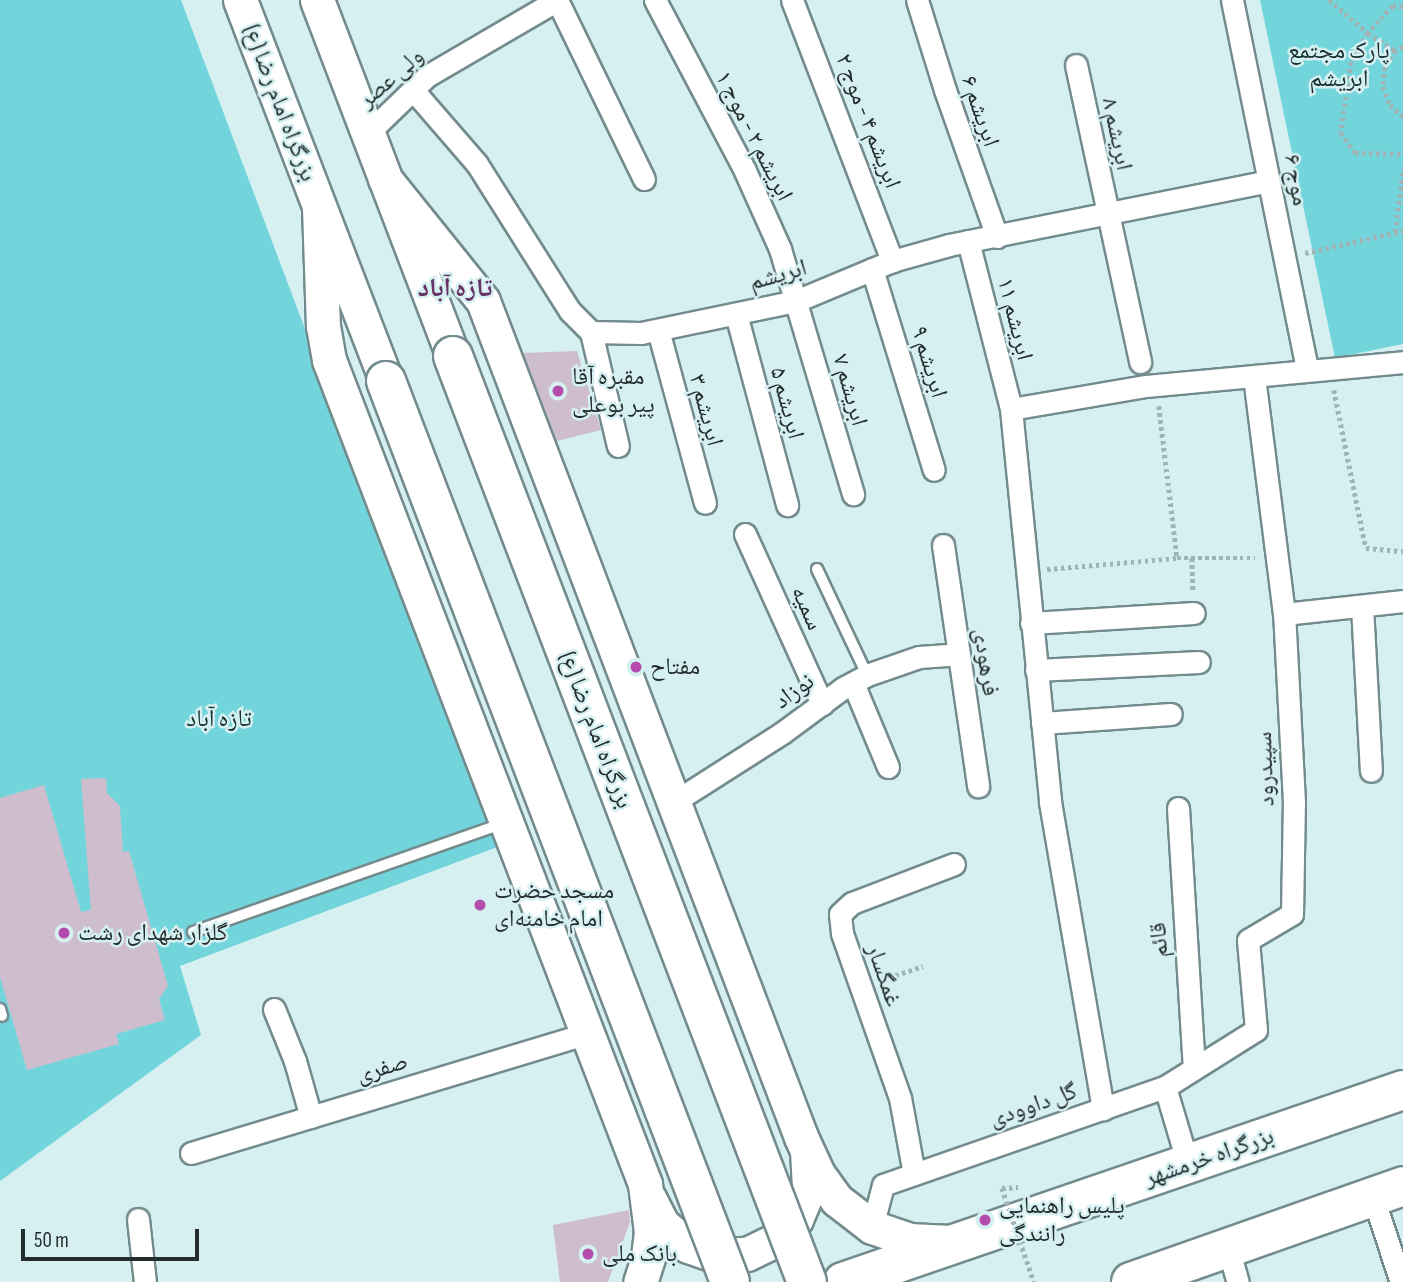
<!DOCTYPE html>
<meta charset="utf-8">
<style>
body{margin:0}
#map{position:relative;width:1403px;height:1282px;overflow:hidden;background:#d6f0f2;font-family:"Sofia Sans Condensed","Noto Naskh Arabic",sans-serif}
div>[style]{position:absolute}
.green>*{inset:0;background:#73d5dc}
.building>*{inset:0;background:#cebdcc}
.path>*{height:4.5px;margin-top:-2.25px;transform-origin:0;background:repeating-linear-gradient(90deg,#9fb4b5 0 3.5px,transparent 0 7px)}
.roads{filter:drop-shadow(2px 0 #738b8d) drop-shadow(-2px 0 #738b8d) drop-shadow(0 2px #738b8d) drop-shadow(0 -2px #738b8d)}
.lane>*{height:10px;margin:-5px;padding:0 5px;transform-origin:5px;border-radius:5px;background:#fff}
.street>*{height:21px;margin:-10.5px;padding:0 10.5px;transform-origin:10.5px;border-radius:10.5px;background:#fff}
.primary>*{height:33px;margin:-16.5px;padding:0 16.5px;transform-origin:16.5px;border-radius:16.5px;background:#fff}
.highway>*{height:38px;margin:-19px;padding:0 19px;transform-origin:19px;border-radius:19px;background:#fff}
.path-bridge>*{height:4.5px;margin-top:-2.25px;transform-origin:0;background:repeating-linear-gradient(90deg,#9fb4b5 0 3.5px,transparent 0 7px)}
.bridges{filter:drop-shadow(2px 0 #738b8d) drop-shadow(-2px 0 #738b8d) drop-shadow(0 2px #738b8d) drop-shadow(0 -2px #738b8d)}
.highway-bridge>*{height:38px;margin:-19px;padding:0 19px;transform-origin:19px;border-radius:19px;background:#fff}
.dots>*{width:19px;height:19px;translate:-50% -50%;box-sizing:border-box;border:4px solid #d6f0f2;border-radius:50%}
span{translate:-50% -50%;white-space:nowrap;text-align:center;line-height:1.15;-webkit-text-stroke:5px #d6f0f2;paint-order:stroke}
.park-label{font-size:24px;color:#162f31}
.street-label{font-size:24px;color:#232d2d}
.poi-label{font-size:24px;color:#232d2d}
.left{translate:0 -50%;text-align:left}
.neighbourhood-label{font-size:26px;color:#673363;font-weight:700}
.scale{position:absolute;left:21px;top:1229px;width:178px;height:32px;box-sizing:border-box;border:4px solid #232d2d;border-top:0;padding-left:9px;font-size:21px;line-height:24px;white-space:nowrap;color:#232d2d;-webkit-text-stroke:5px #d6f0f2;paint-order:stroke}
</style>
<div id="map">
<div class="green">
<div style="clip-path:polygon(0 0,181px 0,500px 846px,180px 966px,201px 1035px,0 1181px)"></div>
<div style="clip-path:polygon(1260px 0,1403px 0,1403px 344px,1335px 358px)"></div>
</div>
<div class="building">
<div style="clip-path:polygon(577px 351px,601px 430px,557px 441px,523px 353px)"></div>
<div style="clip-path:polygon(106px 778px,107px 793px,120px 806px,123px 852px,129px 851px,168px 986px,159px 999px,165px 1020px,116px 1034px,119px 1044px,27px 1070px,0 977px,0 798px,44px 785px,81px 912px,91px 910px,81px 779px)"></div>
<div style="clip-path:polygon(629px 1210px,630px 1222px,608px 1282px,560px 1282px,553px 1225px)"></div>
</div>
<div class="path">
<div style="left:1329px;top:0;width:51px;rotate:40.2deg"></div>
<div style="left:1368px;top:33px;width:33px;rotate:33deg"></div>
<div style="left:1403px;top:7px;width:10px;rotate:-174deg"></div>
<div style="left:1393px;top:6px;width:37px;rotate:133deg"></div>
<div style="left:1368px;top:33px;width:34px;rotate:120deg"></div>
<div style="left:1351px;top:62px;width:72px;rotate:98deg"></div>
<div style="left:1341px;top:133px;width:24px;rotate:55deg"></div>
<div style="left:1355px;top:153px;width:48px;rotate:1.2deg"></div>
<div style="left:1403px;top:47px;width:8px;rotate:150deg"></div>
<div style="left:1396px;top:51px;width:19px;rotate:125deg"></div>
<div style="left:1385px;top:67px;width:20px;rotate:96deg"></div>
<div style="left:1383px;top:87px;width:19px;rotate:69deg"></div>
<div style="left:1390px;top:105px;width:18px;rotate:43deg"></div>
<div style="left:1395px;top:232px;width:64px;rotate:-82.8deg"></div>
<div style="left:1305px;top:253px;width:100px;rotate:-12.7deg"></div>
<div style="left:1334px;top:390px;width:161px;rotate:78.6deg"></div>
<div style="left:1366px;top:548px;width:37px;rotate:5deg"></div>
<div style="left:1159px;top:406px;width:153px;rotate:83.2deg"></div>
<div style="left:1192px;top:558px;width:34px;rotate:88deg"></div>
<div style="left:1047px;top:569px;width:130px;rotate:-4.8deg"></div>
<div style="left:1177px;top:558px;width:78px"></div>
<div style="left:882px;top:980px;width:43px;rotate:-18.9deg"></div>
<div style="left:1002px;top:1188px;width:16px;rotate:-4deg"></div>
</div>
<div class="roads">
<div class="lane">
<div style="left:817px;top:569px;width:117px;rotate:64.7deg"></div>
<div style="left:193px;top:932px;width:330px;rotate:-19.3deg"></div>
<div style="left:0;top:1009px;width:7px;rotate:74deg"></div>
</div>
<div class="street">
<div style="left:557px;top:0;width:199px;rotate:64.1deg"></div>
<div style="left:655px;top:0;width:193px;rotate:62.2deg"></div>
<div style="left:745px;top:171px;width:85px;rotate:65.8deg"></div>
<div style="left:780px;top:249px;width:256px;rotate:73.4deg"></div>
<div style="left:792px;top:0;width:280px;rotate:69deg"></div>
<div style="left:917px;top:0;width:94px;rotate:72.7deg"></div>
<div style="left:945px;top:90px;width:156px;rotate:70.5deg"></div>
<div style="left:1232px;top:0;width:377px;rotate:78.5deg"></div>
<div style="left:1076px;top:65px;width:304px;rotate:77.8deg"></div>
<div style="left:413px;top:90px;width:98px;rotate:49.1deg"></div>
<div style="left:477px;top:164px;width:174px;rotate:57.7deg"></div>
<div style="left:570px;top:311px;width:30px;rotate:45deg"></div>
<div style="left:591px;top:332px;width:50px;rotate:1.1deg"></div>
<div style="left:641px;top:333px;width:158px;rotate:-11.7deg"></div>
<div style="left:796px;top:301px;width:104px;rotate:-22.6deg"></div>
<div style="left:892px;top:261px;width:59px;rotate:-15.7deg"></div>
<div style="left:949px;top:245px;width:327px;rotate:-11.3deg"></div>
<div style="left:368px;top:133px;width:82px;rotate:-44deg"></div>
<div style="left:427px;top:76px;width:151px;rotate:-30.3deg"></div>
<div style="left:968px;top:241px;width:173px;rotate:75.6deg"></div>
<div style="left:1011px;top:409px;width:395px;rotate:84.3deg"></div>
<div style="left:1050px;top:802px;width:312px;rotate:80.2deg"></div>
<div style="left:872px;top:269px;width:210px;rotate:72.9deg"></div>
<div style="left:736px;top:314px;width:198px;rotate:75deg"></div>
<div style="left:658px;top:330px;width:179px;rotate:74.8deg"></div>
<div style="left:591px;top:332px;width:117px;rotate:76.7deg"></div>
<div style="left:1011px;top:409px;width:137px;rotate:-9.7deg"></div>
<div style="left:1146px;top:386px;width:258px;rotate:-5.3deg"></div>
<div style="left:745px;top:534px;width:187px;rotate:65.6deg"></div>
<div style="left:943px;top:545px;width:244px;rotate:81.7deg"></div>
<div style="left:1362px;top:606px;width:165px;rotate:86.9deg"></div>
<div style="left:1284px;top:614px;width:120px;rotate:-6.2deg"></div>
<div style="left:1031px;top:623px;width:163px;rotate:-3.5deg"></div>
<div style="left:1036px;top:670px;width:163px;rotate:-2.8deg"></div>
<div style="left:853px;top:683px;width:91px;rotate:67.4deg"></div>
<div style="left:1042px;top:723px;width:129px;rotate:-4deg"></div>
<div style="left:674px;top:802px;width:128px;rotate:-32.6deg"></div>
<div style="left:782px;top:733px;width:76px;rotate:-36.4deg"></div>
<div style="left:843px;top:688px;width:27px;rotate:-28deg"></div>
<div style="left:867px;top:675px;width:55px;rotate:-19.1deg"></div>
<div style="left:919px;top:657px;width:39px;rotate:-4deg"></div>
<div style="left:1178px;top:808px;width:261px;rotate:86.5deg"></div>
<div style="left:274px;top:1009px;width:56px;rotate:68deg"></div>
<div style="left:295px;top:1061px;width:58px;rotate:74.1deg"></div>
<div style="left:1165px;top:1087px;width:80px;rotate:73.4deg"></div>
<div style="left:191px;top:1153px;width:415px;rotate:-16.8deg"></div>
<div style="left:914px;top:1174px;width:77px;rotate:-100.4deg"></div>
<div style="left:900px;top:1098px;width:175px;rotate:-109.4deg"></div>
<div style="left:842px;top:933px;width:19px;rotate:-96deg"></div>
<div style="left:840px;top:914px;width:16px;rotate:-43deg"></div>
<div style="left:852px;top:903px;width:109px;rotate:-20.9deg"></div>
<div style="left:1373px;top:1197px;width:89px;rotate:71.8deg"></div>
<div style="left:138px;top:1219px;width:63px;rotate:83.7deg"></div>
<div style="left:872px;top:1227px;width:43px;rotate:-75.3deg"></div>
<div style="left:883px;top:1185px;width:299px;rotate:-19.2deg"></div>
<div style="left:1165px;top:1087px;width:107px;rotate:-32.1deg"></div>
<div style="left:1256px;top:1030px;width:90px;rotate:-95.1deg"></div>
<div style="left:1248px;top:940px;width:51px;rotate:-30.6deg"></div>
<div style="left:1292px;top:914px;width:112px;rotate:-89deg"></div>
<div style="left:1294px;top:802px;width:188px;rotate:-93deg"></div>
<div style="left:1284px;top:614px;width:240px;rotate:-97.2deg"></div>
<div style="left:1228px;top:1248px;width:35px;rotate:74deg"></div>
</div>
<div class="primary">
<div style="left:240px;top:0;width:408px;rotate:69deg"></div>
<div style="left:317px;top:0;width:381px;rotate:69.1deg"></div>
<div style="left:385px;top:179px;width:156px;rotate:51.2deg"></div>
<div style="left:483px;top:301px;width:894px;rotate:69.17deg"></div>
<div style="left:801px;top:1137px;width:41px;rotate:65.3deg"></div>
<div style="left:818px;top:1174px;width:32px;rotate:54deg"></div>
<div style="left:837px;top:1200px;width:44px;rotate:37.6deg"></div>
<div style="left:872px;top:1227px;width:39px;rotate:19deg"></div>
<div style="left:909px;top:1240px;width:42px;rotate:2.7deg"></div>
<div style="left:319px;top:207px;width:119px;rotate:88.1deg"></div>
<div style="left:323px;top:326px;width:35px;rotate:80deg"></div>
<div style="left:329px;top:360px;width:883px;rotate:69.02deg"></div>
<div style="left:645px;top:1184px;width:48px;rotate:82.9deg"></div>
<div style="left:651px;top:1232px;width:26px;rotate:97deg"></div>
<div style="left:648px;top:1258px;width:25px;rotate:108deg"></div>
<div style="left:649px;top:1198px;width:29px;rotate:63deg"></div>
<div style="left:662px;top:1224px;width:34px;rotate:40deg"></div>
<div style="left:688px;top:1246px;width:28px;rotate:19deg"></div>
<div style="left:714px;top:1255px;width:33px;rotate:-2deg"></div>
<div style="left:747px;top:1254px;width:34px;rotate:-26deg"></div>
<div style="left:778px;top:1239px;width:27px;rotate:-48deg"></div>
<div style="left:796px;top:1219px;width:34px;rotate:-67deg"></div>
<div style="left:809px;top:1188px;width:34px;rotate:-93deg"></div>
</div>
<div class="highway">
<div style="left:843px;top:1282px;width:592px;rotate:-18.92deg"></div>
<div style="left:1131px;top:1282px;width:288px;rotate:-19.4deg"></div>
</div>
</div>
<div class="path-bridge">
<div style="left:1002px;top:1188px;width:99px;rotate:71.2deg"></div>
</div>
<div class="bridges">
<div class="highway-bridge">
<div style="left:453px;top:356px;width:991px;rotate:69.08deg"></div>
<div style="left:386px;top:381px;width:964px;rotate:69.1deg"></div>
</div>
</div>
<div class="dots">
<div style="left:558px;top:391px;background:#b34aac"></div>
<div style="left:636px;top:667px;background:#b34aac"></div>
<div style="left:480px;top:905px;background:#b34aac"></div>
<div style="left:64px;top:933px;background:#b34aac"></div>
<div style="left:985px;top:1220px;background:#b34aac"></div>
<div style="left:588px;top:1254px;background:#b34aac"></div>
</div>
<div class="park-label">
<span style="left:1339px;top:65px">پارک مجتمع<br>ابریشم</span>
<span style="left:219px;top:719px">تازه آباد</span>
</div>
<div class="street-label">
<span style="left:391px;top:78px;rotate:-41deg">ولی عصر</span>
<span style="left:280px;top:103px;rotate:69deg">بزرگراه امام رضا (ع)</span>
<span style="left:980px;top:111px;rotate:71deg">ابریشم ۶</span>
<span style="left:868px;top:121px;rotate:69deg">ابریشم ۴ - موج ۲</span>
<span style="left:1117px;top:134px;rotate:78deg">ابریشم ۸</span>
<span style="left:754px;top:136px;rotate:63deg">ابریشم ۲ - موج ۱</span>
<span style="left:1296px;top:180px;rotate:79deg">موج ۶</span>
<span style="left:778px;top:275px;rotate:-16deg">ابریشم</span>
<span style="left:1015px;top:319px;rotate:76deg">ابریشم ۱۱</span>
<span style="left:929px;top:362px;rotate:73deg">ابریشم ۹</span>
<span style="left:850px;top:390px;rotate:74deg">ابریشم ۷</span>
<span style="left:787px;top:403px;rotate:75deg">ابریشم ۵</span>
<span style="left:706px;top:410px;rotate:75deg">ابریشم ۳</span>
<span style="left:807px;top:608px;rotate:66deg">سمیه</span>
<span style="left:986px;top:662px;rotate:82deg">فرهودی</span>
<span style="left:794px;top:691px;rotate:-36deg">نوزاد</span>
<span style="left:596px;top:730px;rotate:69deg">بزرگراه امام رضا (ع)</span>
<span style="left:1265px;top:769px;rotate:-92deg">سپیدرود</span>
<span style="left:1159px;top:940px;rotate:-94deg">قائم</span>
<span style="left:884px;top:975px;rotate:71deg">غمگسار</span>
<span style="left:382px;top:1068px;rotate:-17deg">صفری</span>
<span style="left:1033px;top:1105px;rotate:-19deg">گل داوودی</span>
<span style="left:1209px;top:1157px;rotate:-19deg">بزرگراه خرمشهر</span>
</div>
<div class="poi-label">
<span class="left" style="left:572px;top:391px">مقبره آقا<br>پیر بوعلی</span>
<span class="left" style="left:650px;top:667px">مفتاح</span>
<span class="left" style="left:494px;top:905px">مسجد حضرت<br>امام خامنه‌ای</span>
<span class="left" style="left:78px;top:933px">گلزار شهدای رشت</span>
<span class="left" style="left:999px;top:1220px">پلیس راهنمایی<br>رانندگی</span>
<span class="left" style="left:602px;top:1254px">بانک ملی</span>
</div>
<div class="neighbourhood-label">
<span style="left:455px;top:289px">تازه آباد</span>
</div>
<div class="scale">50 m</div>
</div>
